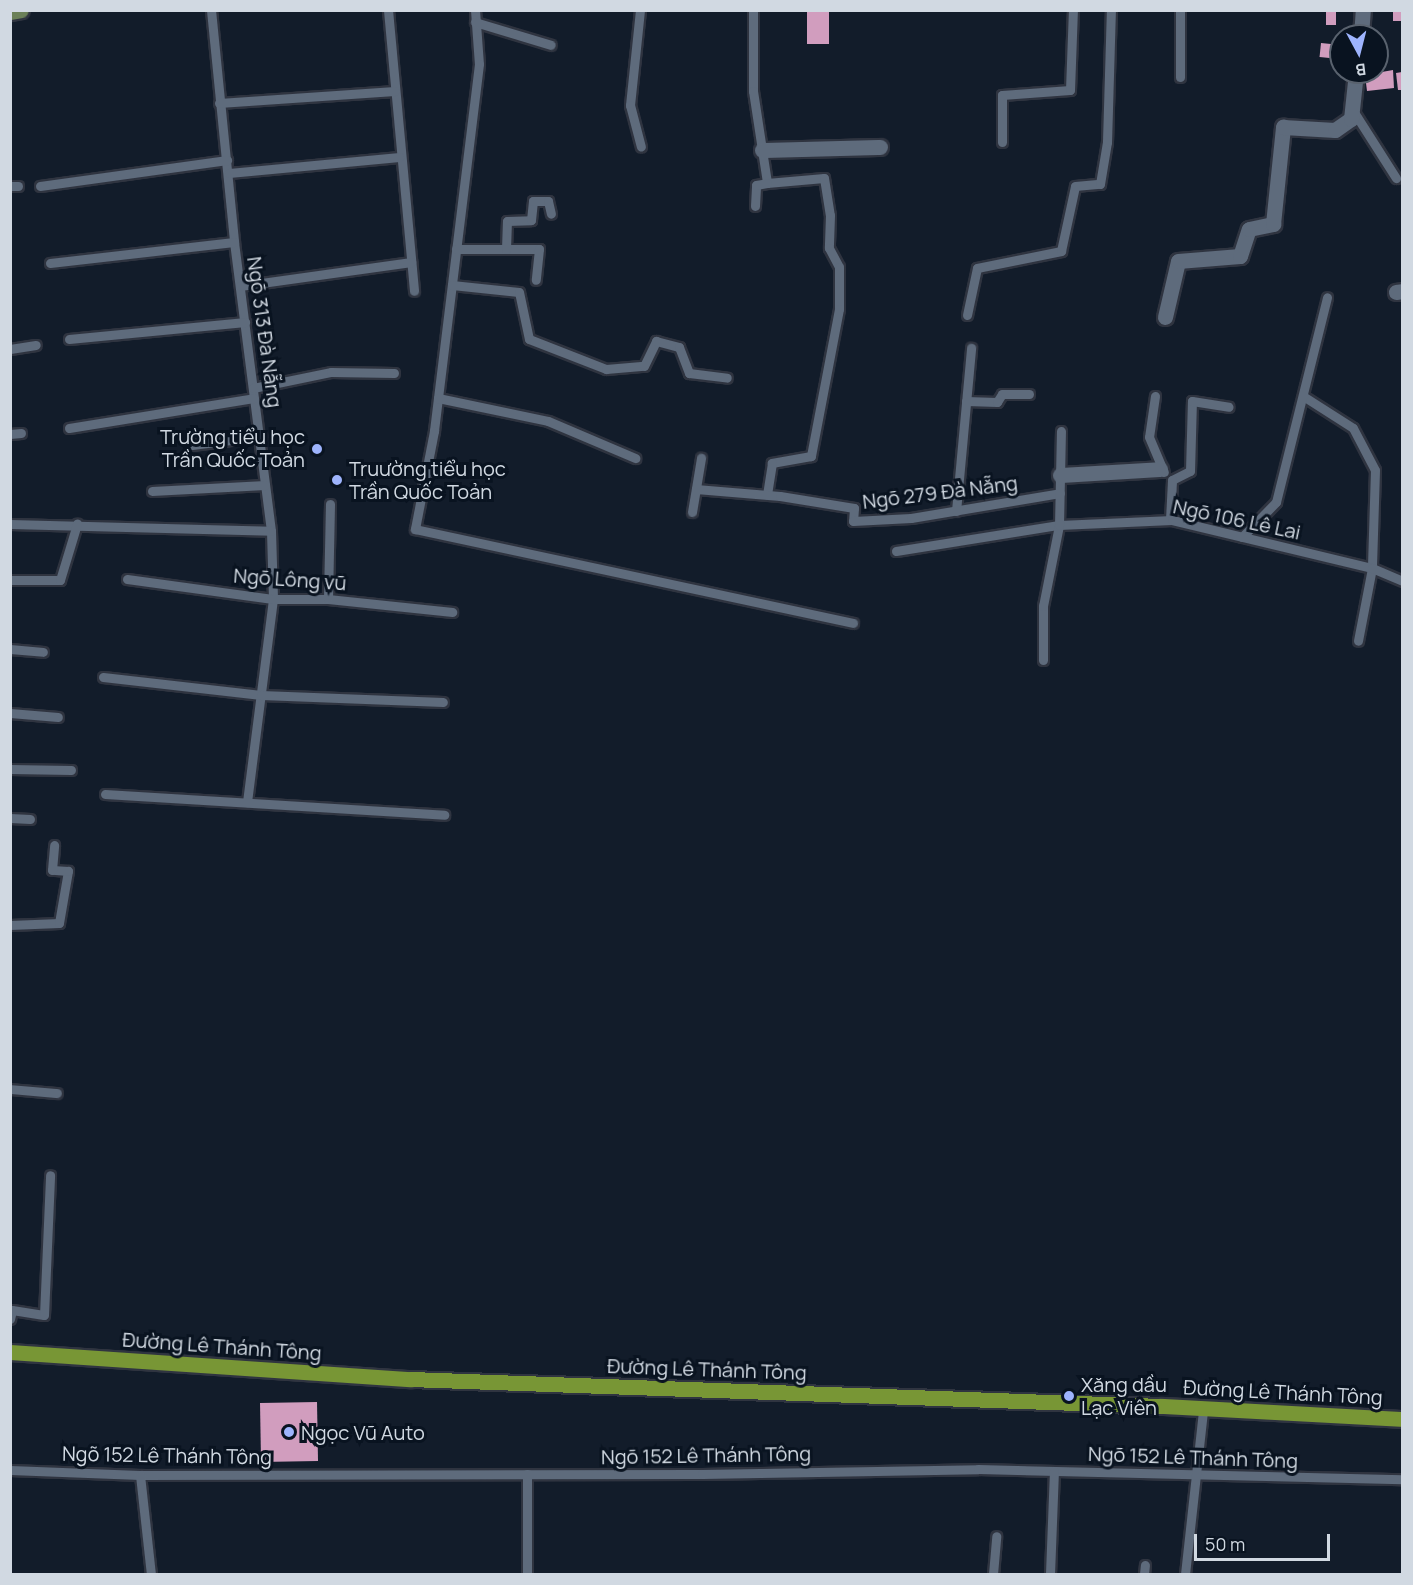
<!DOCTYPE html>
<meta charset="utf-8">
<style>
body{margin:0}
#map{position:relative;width:1413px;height:1585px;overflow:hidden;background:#121c2a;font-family:Manrope,sans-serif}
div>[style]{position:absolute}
.building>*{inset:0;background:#d19dbe;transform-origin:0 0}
.roads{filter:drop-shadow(2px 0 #2f3440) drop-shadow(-2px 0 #2f3440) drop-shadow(0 2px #2f3440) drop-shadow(0 -2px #2f3440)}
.service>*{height:9px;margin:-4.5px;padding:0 4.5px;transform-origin:4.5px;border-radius:4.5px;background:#5e6b7c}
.minor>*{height:15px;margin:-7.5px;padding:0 7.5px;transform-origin:7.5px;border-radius:7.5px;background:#5e6b7c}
.secondary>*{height:15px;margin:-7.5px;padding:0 7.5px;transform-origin:7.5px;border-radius:7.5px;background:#6b8058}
.primary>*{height:15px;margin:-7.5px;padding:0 7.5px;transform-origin:7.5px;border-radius:7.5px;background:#789635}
.dots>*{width:16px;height:16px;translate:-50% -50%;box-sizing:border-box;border:3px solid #091320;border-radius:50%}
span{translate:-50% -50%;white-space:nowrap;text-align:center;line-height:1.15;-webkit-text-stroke:6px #091320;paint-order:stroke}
.street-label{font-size:20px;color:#d1d9e2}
.poi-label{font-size:20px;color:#d1d9e2}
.right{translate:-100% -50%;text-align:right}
.left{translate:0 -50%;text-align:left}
.frame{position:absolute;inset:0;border:12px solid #d1d9e2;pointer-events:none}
.north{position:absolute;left:1329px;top:24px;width:60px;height:60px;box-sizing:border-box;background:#091320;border:2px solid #59626e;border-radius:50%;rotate:173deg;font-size:16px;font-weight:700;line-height:24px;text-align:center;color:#d1d9e2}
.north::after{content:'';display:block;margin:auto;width:21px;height:27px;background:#9eb4fd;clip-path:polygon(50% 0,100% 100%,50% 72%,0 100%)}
.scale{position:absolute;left:1194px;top:1534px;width:136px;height:27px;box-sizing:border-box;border:3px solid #d1d9e2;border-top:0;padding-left:8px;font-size:18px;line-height:21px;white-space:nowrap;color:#d1d9e2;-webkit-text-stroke:4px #091320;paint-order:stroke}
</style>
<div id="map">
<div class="building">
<div style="left:807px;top:10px;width:22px;height:34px"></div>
<div style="left:1326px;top:10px;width:10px;height:15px"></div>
<div style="left:1393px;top:10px;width:9px;height:11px"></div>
<div style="left:1321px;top:43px;width:20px;height:14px;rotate:6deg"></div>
<div style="clip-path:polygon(1393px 70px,1394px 88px,1367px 91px,1365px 75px)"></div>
<div style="clip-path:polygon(1402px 72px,1402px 90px,1398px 90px,1396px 73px)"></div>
<div style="left:317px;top:1402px;width:59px;height:57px;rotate:89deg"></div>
</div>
<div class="roads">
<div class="service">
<div style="left:211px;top:10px;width:233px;rotate:84.3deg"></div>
<div style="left:234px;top:242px;width:291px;rotate:82.7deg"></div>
<div style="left:271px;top:531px;width:68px;rotate:88.3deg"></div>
<div style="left:273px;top:599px;width:205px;rotate:97.3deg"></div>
<div style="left:388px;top:10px;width:282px;rotate:84.7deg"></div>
<div style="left:475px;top:10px;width:54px;rotate:85.8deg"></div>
<div style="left:479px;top:64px;width:370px;rotate:97deg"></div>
<div style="left:434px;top:431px;width:100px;rotate:101deg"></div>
<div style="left:415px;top:529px;width:448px;rotate:12.1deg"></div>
<div style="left:640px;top:10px;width:96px;rotate:96deg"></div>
<div style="left:630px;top:105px;width:43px;rotate:75.3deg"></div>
<div style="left:753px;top:10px;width:81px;rotate:90deg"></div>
<div style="left:753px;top:91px;width:93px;rotate:81.3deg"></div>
<div style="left:767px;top:183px;width:57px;rotate:-5deg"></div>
<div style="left:824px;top:178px;width:37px;rotate:81deg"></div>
<div style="left:830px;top:215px;width:33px;rotate:92deg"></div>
<div style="left:829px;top:248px;width:21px;rotate:62deg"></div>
<div style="left:839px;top:267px;width:42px;rotate:90deg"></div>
<div style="left:839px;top:309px;width:150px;rotate:100.8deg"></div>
<div style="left:811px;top:456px;width:40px;rotate:170deg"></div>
<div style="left:772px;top:463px;width:32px;rotate:99deg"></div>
<div style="left:475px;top:22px;width:79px;rotate:16.8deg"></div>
<div style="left:1180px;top:77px;width:67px;rotate:-90deg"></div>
<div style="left:219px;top:103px;width:176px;rotate:-3.9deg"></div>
<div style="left:1352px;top:109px;width:82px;rotate:57.5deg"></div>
<div style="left:1002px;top:142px;width:47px;rotate:-90deg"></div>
<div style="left:1002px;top:95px;width:68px;rotate:-4.2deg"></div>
<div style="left:1070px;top:90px;width:80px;rotate:-87.9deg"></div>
<div style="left:229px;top:173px;width:171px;rotate:-5.4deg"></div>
<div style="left:10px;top:186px;width:8px"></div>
<div style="left:40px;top:186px;width:189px;rotate:-7.9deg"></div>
<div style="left:755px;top:206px;width:21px;rotate:-87deg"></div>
<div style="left:756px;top:185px;width:11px;rotate:-10deg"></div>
<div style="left:456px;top:249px;width:83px"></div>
<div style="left:539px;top:249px;width:31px;rotate:96deg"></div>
<div style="left:506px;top:249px;width:28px;rotate:-88deg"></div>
<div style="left:507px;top:221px;width:24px;rotate:-2deg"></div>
<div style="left:531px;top:220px;width:19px;rotate:-84deg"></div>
<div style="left:533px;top:201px;width:15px"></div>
<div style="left:548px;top:201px;width:13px;rotate:77deg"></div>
<div style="left:50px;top:263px;width:185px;rotate:-6.5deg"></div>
<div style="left:452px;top:285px;width:67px;rotate:6deg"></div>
<div style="left:519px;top:292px;width:48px;rotate:78deg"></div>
<div style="left:529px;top:339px;width:83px;rotate:21.3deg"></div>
<div style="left:606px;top:369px;width:38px;rotate:-5deg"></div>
<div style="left:644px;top:366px;width:28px;rotate:-64deg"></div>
<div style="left:656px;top:341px;width:24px;rotate:15deg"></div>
<div style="left:679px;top:347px;width:28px;rotate:69deg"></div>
<div style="left:689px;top:373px;width:38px;rotate:7deg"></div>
<div style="left:240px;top:286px;width:173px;rotate:-8deg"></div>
<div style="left:967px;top:315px;width:48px;rotate:-78deg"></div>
<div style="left:977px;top:268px;width:86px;rotate:-11.4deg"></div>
<div style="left:1061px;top:251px;width:66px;rotate:-77.8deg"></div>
<div style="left:1075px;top:186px;width:25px;rotate:-5deg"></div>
<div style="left:1100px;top:184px;width:43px;rotate:-80.5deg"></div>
<div style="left:1107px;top:142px;width:132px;rotate:-88.3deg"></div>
<div style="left:69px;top:339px;width:177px;rotate:-5.5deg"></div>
<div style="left:10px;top:349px;width:26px;rotate:-9deg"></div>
<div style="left:253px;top:388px;width:80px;rotate:-11.6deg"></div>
<div style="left:331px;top:372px;width:63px;rotate:0.9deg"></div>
<div style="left:1155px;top:396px;width:41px;rotate:98.3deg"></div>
<div style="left:1149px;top:437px;width:38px;rotate:67deg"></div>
<div style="left:1303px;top:396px;width:59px;rotate:32.6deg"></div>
<div style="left:1353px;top:428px;width:47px;rotate:62.4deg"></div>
<div style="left:1375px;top:470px;width:98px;rotate:91.8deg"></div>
<div style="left:1372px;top:568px;width:74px;rotate:100.9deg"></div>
<div style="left:438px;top:398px;width:112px;rotate:11.8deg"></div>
<div style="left:548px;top:421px;width:95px;rotate:23deg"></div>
<div style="left:966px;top:401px;width:31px;rotate:2deg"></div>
<div style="left:997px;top:402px;width:9px;rotate:-58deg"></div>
<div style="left:1002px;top:394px;width:27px"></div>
<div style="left:69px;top:428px;width:187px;rotate:-9.2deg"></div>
<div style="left:10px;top:434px;width:11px;rotate:-5deg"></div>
<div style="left:192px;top:445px;width:70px;rotate:-7.4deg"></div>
<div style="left:1172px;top:480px;width:20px;rotate:-27deg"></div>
<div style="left:1190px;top:471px;width:70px;rotate:-88.4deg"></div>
<div style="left:1192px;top:401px;width:37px;rotate:9deg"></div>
<div style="left:696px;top:489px;width:84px;rotate:4.8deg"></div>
<div style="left:780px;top:496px;width:75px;rotate:9.2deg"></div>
<div style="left:854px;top:508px;width:13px;rotate:94deg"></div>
<div style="left:853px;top:521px;width:58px;rotate:-3deg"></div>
<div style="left:911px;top:518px;width:151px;rotate:-9.5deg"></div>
<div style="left:152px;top:491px;width:113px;rotate:-3deg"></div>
<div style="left:956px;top:511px;width:164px;rotate:-84.7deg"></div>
<div style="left:692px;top:512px;width:55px;rotate:-80.5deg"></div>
<div style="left:1170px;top:520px;width:40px;rotate:-87.1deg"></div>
<div style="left:10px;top:524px;width:261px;rotate:1.5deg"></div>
<div style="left:1242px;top:537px;width:49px;rotate:-45.8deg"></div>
<div style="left:1276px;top:502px;width:211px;rotate:-76deg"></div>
<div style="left:896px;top:551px;width:165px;rotate:-9.1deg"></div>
<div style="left:1059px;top:525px;width:113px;rotate:-2.5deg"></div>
<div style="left:1172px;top:520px;width:206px;rotate:13.5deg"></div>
<div style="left:1372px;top:568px;width:33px;rotate:23deg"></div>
<div style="left:127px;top:579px;width:147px;rotate:7.8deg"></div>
<div style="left:273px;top:599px;width:55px"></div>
<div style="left:328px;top:599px;width:125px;rotate:6deg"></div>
<div style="left:10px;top:580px;width:50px"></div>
<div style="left:60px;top:580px;width:59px;rotate:-73.1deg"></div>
<div style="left:328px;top:599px;width:95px;rotate:-88.8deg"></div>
<div style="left:10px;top:649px;width:33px;rotate:5deg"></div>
<div style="left:1043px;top:660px;width:54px;rotate:-90deg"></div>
<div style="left:1043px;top:606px;width:83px;rotate:-78.8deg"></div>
<div style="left:1059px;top:525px;width:94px;rotate:-88.8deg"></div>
<div style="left:103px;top:677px;width:159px;rotate:6.5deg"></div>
<div style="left:261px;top:695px;width:182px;rotate:2.2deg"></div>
<div style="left:10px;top:713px;width:48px;rotate:4.8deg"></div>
<div style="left:10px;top:769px;width:61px;rotate:0.9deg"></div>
<div style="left:105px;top:794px;width:340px;rotate:3.5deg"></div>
<div style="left:10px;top:818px;width:20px;rotate:3deg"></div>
<div style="left:10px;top:925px;width:49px;rotate:-2.3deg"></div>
<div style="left:59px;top:923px;width:53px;rotate:-80.2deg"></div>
<div style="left:68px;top:871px;width:16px;rotate:-176deg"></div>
<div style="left:52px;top:870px;width:25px;rotate:-85deg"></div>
<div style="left:10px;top:1089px;width:47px;rotate:4.9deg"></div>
<div style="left:10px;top:1319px;width:9px;rotate:-77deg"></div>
<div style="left:12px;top:1310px;width:32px;rotate:9deg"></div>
<div style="left:44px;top:1315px;width:140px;rotate:-87.5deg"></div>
<div style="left:10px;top:1470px;width:130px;rotate:2.2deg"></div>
<div style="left:140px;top:1475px;width:562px;rotate:-0.1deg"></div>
<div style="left:702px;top:1474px;width:276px;rotate:-1deg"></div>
<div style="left:978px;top:1469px;width:424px;rotate:1.4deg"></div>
<div style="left:527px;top:1474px;width:100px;rotate:90deg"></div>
<div style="left:140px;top:1475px;width:100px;rotate:83.7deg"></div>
<div style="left:993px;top:1574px;width:38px;rotate:-85deg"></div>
<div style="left:1050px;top:1574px;width:103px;rotate:-87.8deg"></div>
<div style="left:1144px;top:1574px;width:9px;rotate:-84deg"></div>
<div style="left:1185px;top:1574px;width:164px;rotate:-83.7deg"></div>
</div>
<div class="minor">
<div style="left:1361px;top:36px;width:26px;rotate:-86deg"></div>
<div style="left:762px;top:150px;width:118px;rotate:-1.5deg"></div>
<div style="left:1396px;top:292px;width:6px;rotate:-9deg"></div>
<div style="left:1165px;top:317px;width:57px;rotate:-76.9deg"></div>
<div style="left:1178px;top:261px;width:62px;rotate:-4.6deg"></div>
<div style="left:1240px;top:256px;width:28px;rotate:-72deg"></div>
<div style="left:1249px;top:229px;width:25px;rotate:-12deg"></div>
<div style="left:1273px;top:224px;width:98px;rotate:-84.1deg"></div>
<div style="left:1283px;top:127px;width:52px;rotate:3.3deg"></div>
<div style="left:1335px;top:130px;width:19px;rotate:-35deg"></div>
<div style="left:1351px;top:119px;width:47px;rotate:-83.9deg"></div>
<div style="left:1060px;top:475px;width:100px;rotate:-3.4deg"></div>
</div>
<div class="secondary">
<div style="left:10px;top:12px;width:11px;rotate:-10deg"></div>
</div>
<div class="primary">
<div style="left:10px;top:1352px;width:401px;rotate:3.9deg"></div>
<div style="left:410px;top:1379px;width:752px;rotate:2.06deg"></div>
<div style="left:1162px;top:1406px;width:240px;rotate:3.1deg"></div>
</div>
</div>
<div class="dots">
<div style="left:317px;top:449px;background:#9eb4fd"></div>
<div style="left:337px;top:480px;background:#9eb4fd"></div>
<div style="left:1069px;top:1396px;background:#9eb4fd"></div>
<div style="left:289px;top:1432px;background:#9eb4fd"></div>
</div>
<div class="street-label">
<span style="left:265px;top:332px;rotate:82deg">Ngõ 313 Đà Nẵng</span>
<span style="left:940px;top:492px;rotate:-7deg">Ngõ 279 Đà Nẵng</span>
<span style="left:1237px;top:519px;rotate:12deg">Ngõ 106 Lê Lai</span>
<span style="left:290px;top:579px;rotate:4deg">Ngõ Lông vũ</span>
<span style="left:222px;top:1346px;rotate:4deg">Đường Lê Thánh Tông</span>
<span style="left:707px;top:1369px;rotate:2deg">Đường Lê Thánh Tông</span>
<span style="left:1283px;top:1392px;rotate:3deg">Đường Lê Thánh Tông</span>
<span style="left:167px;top:1455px;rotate:1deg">Ngõ 152 Lê Thánh Tông</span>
<span style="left:706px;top:1455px;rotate:-1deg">Ngõ 152 Lê Thánh Tông</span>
<span style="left:1193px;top:1457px;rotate:2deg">Ngõ 152 Lê Thánh Tông</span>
</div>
<div class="poi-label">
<span class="right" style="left:305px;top:448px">Trường tiểu học<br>Trần Quốc Toản</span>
<span class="left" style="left:349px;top:480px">Truường tiểu học<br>Trần Quốc Toản</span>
<span class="left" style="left:1081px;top:1396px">Xăng dầu<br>Lạc Viên</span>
<span class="left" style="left:301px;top:1432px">Ngọc Vũ Auto</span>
</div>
<div class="frame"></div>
<div class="north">B</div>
<div class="scale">50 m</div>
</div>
